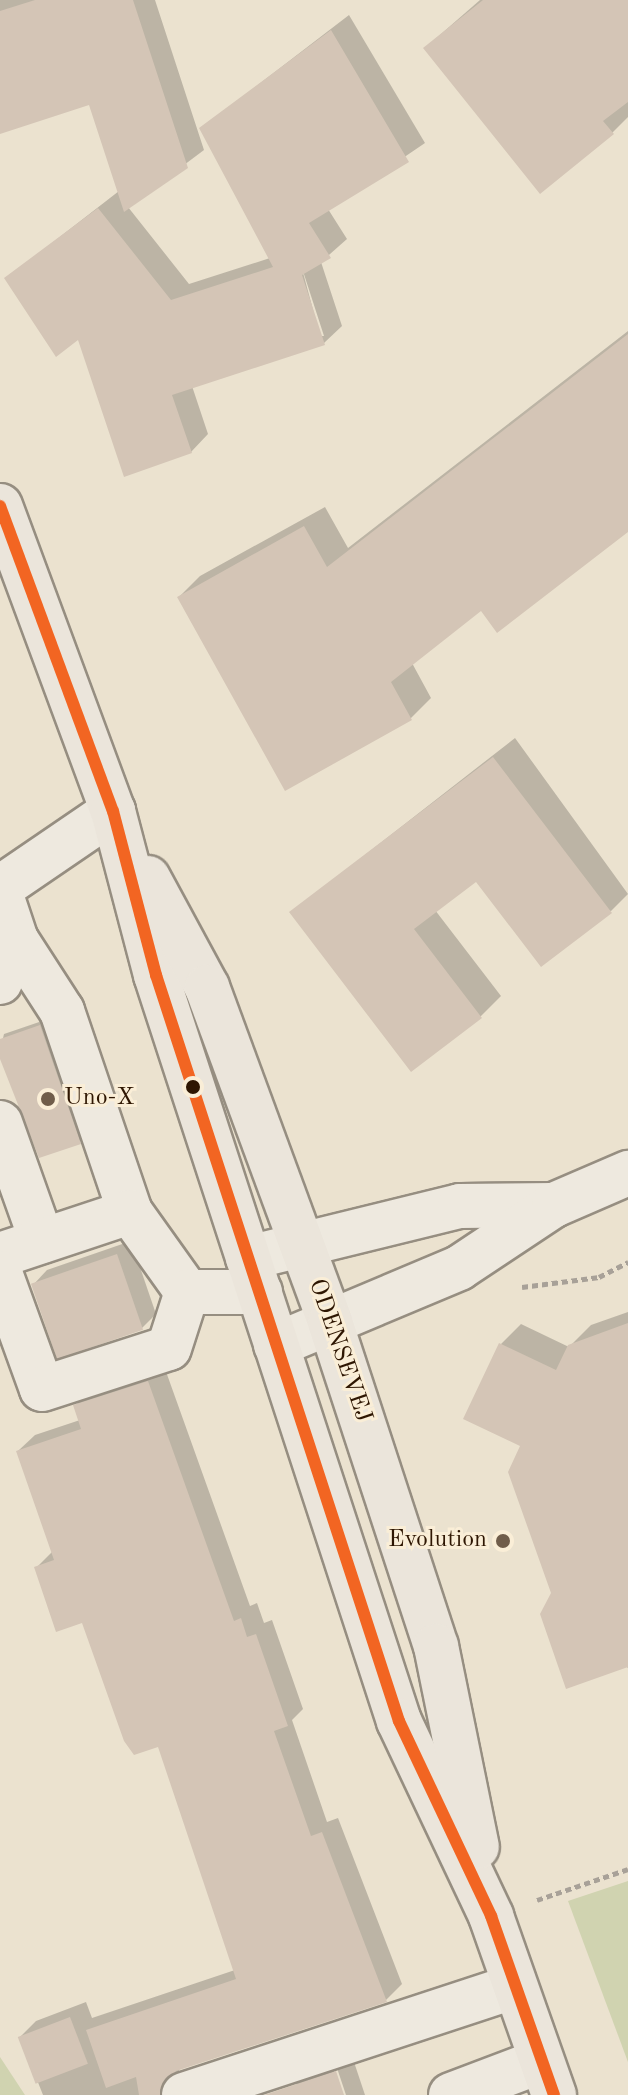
<!DOCTYPE html>
<style>
body{margin:0}
#map{position:relative;width:628px;height:2095px;overflow:hidden;background:#ebe2cf;font-family:"Old Standard TT",serif}
div>[style]{position:absolute}
.green>*{inset:0;background:#d0d3b0}
.shadow>*{inset:0;background:#0003}
.building>*{inset:0;background:#d4c5b6;transform-origin:0 0}
.path>*{height:5px;margin-top:-2.5px;transform-origin:0;background:repeating-linear-gradient(90deg,#a8a198 0 6px,transparent 0 10px)}
.roads{filter:drop-shadow(2px 0 #968e81) drop-shadow(-2px 0 #968e81) drop-shadow(0 2px #968e81) drop-shadow(0 -2px #968e81)}
.minor>*{height:44px;margin:-22px;padding:0 22px;transform-origin:22px;border-radius:22px;background:#eee9df}
.major>*{height:44px;margin:-22px;padding:0 22px;transform-origin:22px;border-radius:22px;background:#ebe5db}
.bus-1>*{height:12px;margin:-6px;padding:0 6px;transform-origin:6px;border-radius:6px;background:#f26522}
.dots>*{width:22px;height:22px;translate:-50% -50%;box-sizing:border-box;border:4px solid #faeed7;border-radius:50%}
span{translate:-50% -50%;white-space:nowrap;text-align:center;line-height:1.15;-webkit-text-stroke:6px #faeed7;paint-order:stroke}
.poi-label{font-size:24px;color:#2e1602}
.left{translate:0 -50%;text-align:left}
.right{translate:-100% -50%;text-align:right}
.street-label{font-size:24px;color:#2e1602}
</style>
<div id="map">
<div class="green">
<div style="clip-path:polygon(628px 1881px,628px 2062px,568px 1901px)"></div>
<div style="clip-path:polygon(0 2057px,25px 2095px,0 2095px)"></div>
</div>
<div class="shadow">
<div style="clip-path:polygon(evenodd,0 0,155px 0,204px 150px,128px 207px,189px 284px,270px 258px,202px 128px,349px 15px,425px 143px,328px 209px,347px 239px,321px 262px,342px 326px,324px 343px,192px 386px,208px 434px,191px 452px,79px 336px,7px 278px,119px 191px,90px 103px,0 132px,0 0,301px 265px,324px 336px,320px 336px,301px 265px)"></div>
<div style="clip-path:polygon(480px 0,628px 0,628px 117px,612px 133px,425px 48px)"></div>
<div style="clip-path:polygon(628px 331px,628px 529px,481px 609px,412px 663px,431px 698px,410px 719px,179px 597px,200px 576px,325px 507px,348px 548px)"></div>
<div style="clip-path:polygon(515px 738px,628px 894px,611px 911px,476px 879px,435px 910px,501px 996px,480px 1017px,292px 912px)"></div>
<div style="clip-path:polygon(48px 1019px,87px 1134px,79px 1142px,0 1051px,4px 1034px)"></div>
<div style="clip-path:polygon(131px 1241px,156px 1314px,142px 1328px,33px 1285px,47px 1270px)"></div>
<div style="clip-path:polygon(628px 1312px,628px 1668px,553px 1593px,501px 1344px,521px 1324px,569px 1347px,591px 1325px)"></div>
<div style="clip-path:polygon(164px 1366px,250px 1606px,257px 1603px,264px 1623px,272px 1620px,303px 1709px,292px 1720px,327px 1822px,338px 1818px,402px 1984px,386px 2000px,182px 2060px,175px 2085px,182px 2095px,43px 2095px,20px 2037px,36px 2021px,86px 2002px,92px 2018px,235px 1970px,160px 1745px,83px 1620px,36px 1568px,53px 1551px,18px 1451px,35px 1435px,80px 1420px,75px 1406px,91px 1390px)"></div>
<div style="clip-path:polygon(352px 2056px,365px 2095px,346px 2095px,335px 2062px)"></div>
<div style="clip-path:polygon(331px 2063px,342px 2095px,290px 2095px,304px 2072px)"></div>
</div>
<div class="building">
<div style="clip-path:polygon(35px 0,133px 0,188px 168px,124px 212px,89px 105px,0 134px,0 11px)"></div>
<div style="clip-path:polygon(483px 0,628px 0,628px 102px,603px 121px,614px 134px,540px 194px,423px 48px)"></div>
<div style="clip-path:polygon(331px 30px,409px 162px,309px 223px,331px 258px,302px 275px,325px 345px,172px 395px,192px 453px,124px 477px,78px 340px,56px 357px,4px 278px,98px 208px,171px 300px,273px 267px,199px 128px)"></div>
<div style="clip-path:polygon(628px 334px,628px 532px,497px 633px,481px 611px,391px 682px,412px 720px,285px 791px,177px 597px,304px 526px,327px 567px)"></div>
<div style="clip-path:polygon(493px 757px,612px 913px,541px 967px,476px 882px,414px 929px,482px 1018px,411px 1072px,289px 912px)"></div>
<div style="clip-path:polygon(40px 1025px,81px 1144px,39px 1158px,0 1059px,0 1039px)"></div>
<div style="left:117px;top:1254px;width:80px;height:91px;rotate:71deg"></div>
<div style="clip-path:polygon(628px 1323px,628px 1667px,566px 1689px,540px 1614px,551px 1593px,508px 1472px,520px 1446px,463px 1419px,499px 1343px,556px 1370px,568px 1345px)"></div>
<div style="clip-path:polygon(148px 1381px,234px 1621px,241px 1618px,247px 1637px,256px 1634px,288px 1726px,274px 1731px,311px 1836px,322px 1832px,387px 2002px,176px 2071px,160px 2095px,139px 2095px,136px 2077px,106px 2088px,86px 2030px,236px 1979px,158px 1747px,134px 1755px,124px 1741px,82px 1623px,56px 1632px,34px 1567px,54px 1560px,16px 1451px,81px 1429px,73px 1405px)"></div>
<div style="left:70px;top:2017px;width:50px;height:56px;rotate:69deg"></div>
<div style="clip-path:polygon(336px 2071px,344px 2095px,264px 2095px)"></div>
</div>
<div class="path">
<div style="left:522px;top:1287px;width:78px;rotate:-7.4deg"></div>
<div style="left:599px;top:1277px;width:33px;rotate:-27deg"></div>
<div style="left:537px;top:1900px;width:96px;rotate:-18.8deg"></div>
</div>
<div class="roads">
<div class="minor">
<div style="left:0;top:888px;width:137px;rotate:-34.3deg"></div>
<div style="left:0;top:892px;width:51px;rotate:71.6deg"></div>
<div style="left:16px;top:940px;width:85px;rotate:57.1deg"></div>
<div style="left:62px;top:1011px;width:212px;rotate:71.3deg"></div>
<div style="left:130px;top:1212px;width:98px;rotate:54.5deg"></div>
<div style="left:0;top:982px;width:45px;rotate:-69.1deg"></div>
<div style="left:0;top:1123px;width:125px;rotate:70.4deg"></div>
<div style="left:0;top:1255px;width:137px;rotate:-18.3deg"></div>
<div style="left:248px;top:1258px;width:218px;rotate:-13.8deg"></div>
<div style="left:460px;top:1206px;width:94px;rotate:-0.6deg"></div>
<div style="left:0;top:1273px;width:123px;rotate:70.1deg"></div>
<div style="left:42px;top:1389px;width:133px;rotate:-17.9deg"></div>
<div style="left:169px;top:1348px;width:59px;rotate:-72.2deg"></div>
<div style="left:187px;top:1292px;width:73px"></div>
<div style="left:276px;top:1345px;width:199px;rotate:-22.8deg"></div>
<div style="left:459px;top:1268px;width:114px;rotate:-33.6deg"></div>
<div style="left:554px;top:1205px;width:81px;rotate:-23.4deg"></div>
<div style="left:184px;top:2095px;width:348px;rotate:-18.2deg"></div>
<div style="left:451px;top:2095px;width:96px;rotate:-20.7deg"></div>
</div>
<div class="major">
<div style="left:0;top:506px;width:325px;rotate:69.7deg"></div>
<div style="left:113px;top:811px;width:170px;rotate:75.3deg"></div>
<div style="left:156px;top:975px;width:785px;rotate:71.96deg"></div>
<div style="left:399px;top:1721px;width:216px;rotate:64.7deg"></div>
<div style="left:491px;top:1916px;width:190px;rotate:70.6deg"></div>
<div style="left:148px;top:878px;width:124px;rotate:61.6deg"></div>
<div style="left:207px;top:987px;width:357px;rotate:69.8deg"></div>
<div style="left:330px;top:1322px;width:341px;rotate:71.9deg"></div>
<div style="left:436px;top:1646px;width:205px;rotate:78.5deg"></div>
</div>
</div>
<div class="bus-1">
<div style="left:0;top:506px;width:325px;rotate:69.7deg"></div>
<div style="left:113px;top:811px;width:170px;rotate:75.3deg"></div>
<div style="left:156px;top:975px;width:785px;rotate:71.96deg"></div>
<div style="left:399px;top:1721px;width:216px;rotate:64.7deg"></div>
<div style="left:491px;top:1916px;width:190px;rotate:70.6deg"></div>
</div>
<div class="dots">
<div style="left:193px;top:1087px;background:#2e1602"></div>
<div style="left:48px;top:1099px;background:#705d4a"></div>
<div style="left:503px;top:1541px;background:#705d4a"></div>
</div>
<div class="poi-label">
<span class="left" style="left:64px;top:1099px">Uno-X</span>
<span class="right" style="left:487px;top:1541px">Evolution</span>
</div>
<div class="street-label">
<span style="left:339px;top:1351px;rotate:71deg">ODENSEVEJ</span>
</div>
</div>
